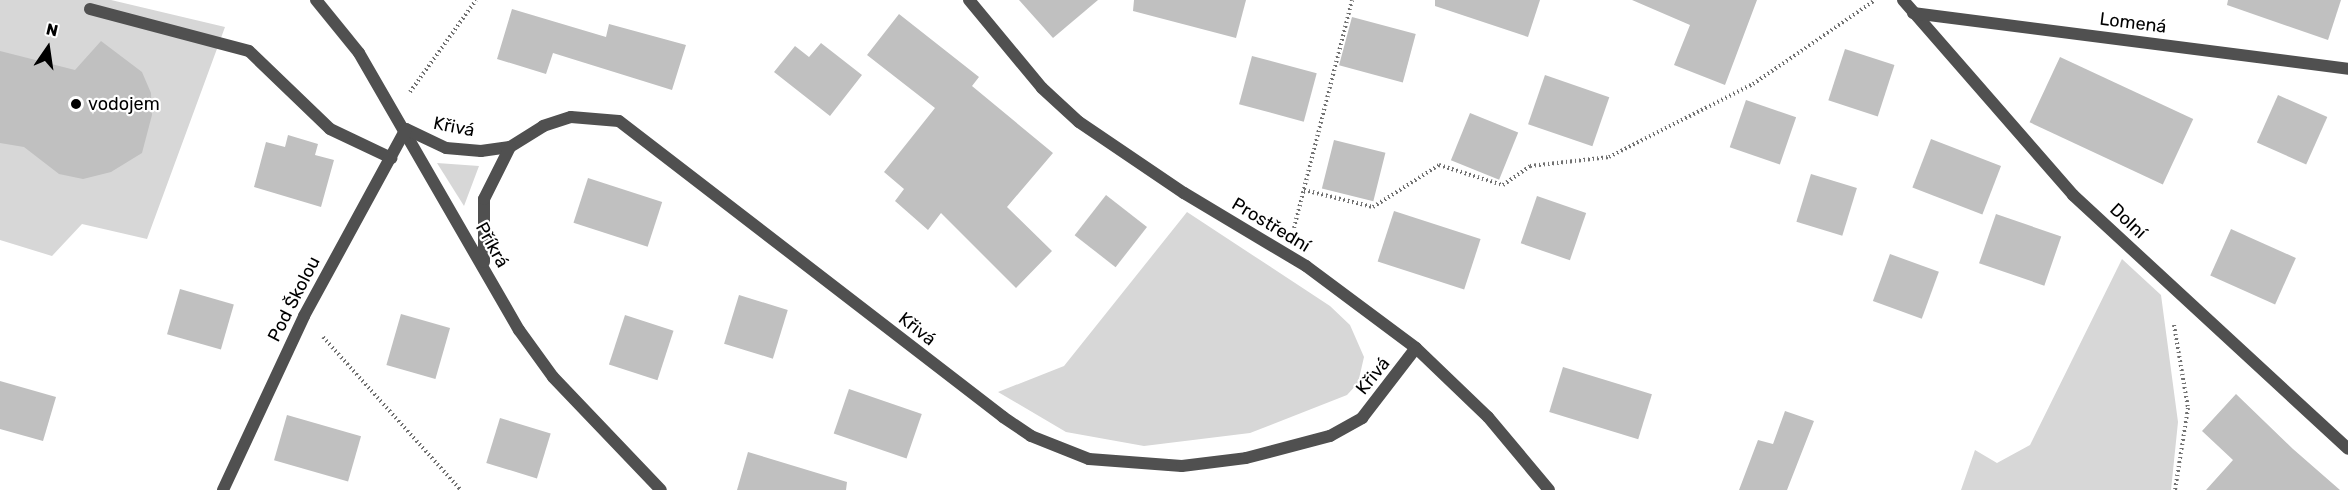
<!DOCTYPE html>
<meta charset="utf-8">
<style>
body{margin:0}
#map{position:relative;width:2348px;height:490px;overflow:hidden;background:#fff;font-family:Rubik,sans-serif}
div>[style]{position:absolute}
.green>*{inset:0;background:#d7d7d7}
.building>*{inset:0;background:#c0c0c0;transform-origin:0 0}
.path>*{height:4px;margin-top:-2px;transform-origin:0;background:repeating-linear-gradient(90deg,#727272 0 1.5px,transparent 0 4.5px)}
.service>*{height:12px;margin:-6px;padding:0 6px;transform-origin:6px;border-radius:6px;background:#505050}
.minor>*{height:12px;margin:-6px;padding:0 6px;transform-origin:6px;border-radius:6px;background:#505050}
.dots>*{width:16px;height:16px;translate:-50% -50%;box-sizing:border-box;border:3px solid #fff;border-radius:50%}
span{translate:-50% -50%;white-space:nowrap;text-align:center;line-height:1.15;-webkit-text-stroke:4.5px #fff;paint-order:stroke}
.street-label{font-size:18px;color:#000}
.poi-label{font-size:18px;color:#000}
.left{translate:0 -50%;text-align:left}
.north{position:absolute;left:18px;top:18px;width:60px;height:60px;-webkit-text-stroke:4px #fff;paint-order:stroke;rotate:13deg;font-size:16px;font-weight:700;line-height:24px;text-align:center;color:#000}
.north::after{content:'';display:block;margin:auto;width:21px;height:27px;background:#000;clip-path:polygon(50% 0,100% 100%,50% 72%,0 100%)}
</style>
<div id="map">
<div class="green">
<div style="clip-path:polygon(0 0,111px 0,225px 27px,147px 239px,82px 224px,52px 256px,0 240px)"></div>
<div style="clip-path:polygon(437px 163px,479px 166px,464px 206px)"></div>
<div style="clip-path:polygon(1187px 212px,1330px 306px,1350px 325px,1364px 357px,1358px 383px,1347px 395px,1250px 433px,1144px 446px,1066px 432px,998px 392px,1064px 366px)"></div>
<div style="clip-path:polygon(2122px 259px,2161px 295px,2178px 422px,2171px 490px,1961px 490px,1975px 450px,1997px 463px,2030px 445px)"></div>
</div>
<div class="building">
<div style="clip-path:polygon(1019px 0,1098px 0,1053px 38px)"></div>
<div style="clip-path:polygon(1134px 0,1246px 0,1236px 38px,1133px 11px)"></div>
<div style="clip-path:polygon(1435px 0,1540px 0,1528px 37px,1435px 6px)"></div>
<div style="clip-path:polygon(1632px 0,1757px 0,1725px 85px,1674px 65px,1690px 25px)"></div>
<div style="clip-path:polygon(2228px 0,2341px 0,2328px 40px,2227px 5px)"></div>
<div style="clip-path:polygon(512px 9px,606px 37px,609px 24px,686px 45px,672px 90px,553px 53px,546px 74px,497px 59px)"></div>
<div style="clip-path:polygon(899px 14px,979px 77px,972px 86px,1053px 153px,1007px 207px,1052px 251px,1016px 288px,941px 213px,928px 230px,895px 201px,904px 189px,884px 172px,935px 108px,867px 55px)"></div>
<div style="left:1352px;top:17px;width:66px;height:50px;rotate:15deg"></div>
<div style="clip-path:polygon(101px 41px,142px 72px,151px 93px,152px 115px,142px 153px,111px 172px,83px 179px,59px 174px,24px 147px,0 143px,0 51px,75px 70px)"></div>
<div style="clip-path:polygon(821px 43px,862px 75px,830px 116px,774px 72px,795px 46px,809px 57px)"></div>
<div style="left:1845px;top:49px;width:52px;height:54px;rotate:18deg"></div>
<div style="left:1252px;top:56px;width:67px;height:50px;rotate:15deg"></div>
<div style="left:2060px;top:57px;width:147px;height:72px;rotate:25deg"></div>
<div style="left:1545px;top:75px;width:68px;height:52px;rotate:19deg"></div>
<div style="left:2278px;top:95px;width:54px;height:52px;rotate:24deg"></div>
<div style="left:1746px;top:100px;width:53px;height:50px;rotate:19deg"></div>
<div style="left:1470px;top:113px;width:52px;height:51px;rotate:22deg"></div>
<div style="clip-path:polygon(288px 135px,318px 144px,315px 155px,334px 160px,321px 207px,254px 187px,266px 142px,285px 147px)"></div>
<div style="left:1931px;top:139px;width:75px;height:52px;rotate:21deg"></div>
<div style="left:1334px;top:140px;width:53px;height:50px;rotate:14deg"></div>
<div style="left:1811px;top:174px;width:48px;height:50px;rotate:17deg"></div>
<div style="left:588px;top:178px;width:78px;height:47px;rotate:18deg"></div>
<div style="left:1106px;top:195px;width:52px;height:51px;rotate:38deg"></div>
<div style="left:1537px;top:196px;width:52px;height:50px;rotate:19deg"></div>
<div style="left:1394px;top:211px;width:91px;height:53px;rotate:18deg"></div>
<div style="left:1996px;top:214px;width:69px;height:52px;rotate:19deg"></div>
<div style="left:2231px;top:229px;width:71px;height:51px;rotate:24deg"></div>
<div style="left:1890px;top:254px;width:52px;height:50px;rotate:20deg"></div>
<div style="left:180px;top:289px;width:56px;height:47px;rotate:16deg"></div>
<div style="left:739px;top:295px;width:51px;height:51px;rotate:17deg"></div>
<div style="left:401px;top:314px;width:51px;height:53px;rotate:16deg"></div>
<div style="left:625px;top:315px;width:51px;height:52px;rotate:18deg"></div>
<div style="left:1563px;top:367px;width:93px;height:47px;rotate:17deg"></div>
<div style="clip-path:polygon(0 381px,56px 397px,43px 441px,0 429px)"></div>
<div style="left:849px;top:389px;width:77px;height:47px;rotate:19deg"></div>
<div style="clip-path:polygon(2236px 394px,2293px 449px,2340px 490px,2206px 490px,2233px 460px,2202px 431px)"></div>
<div style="clip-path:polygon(1785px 411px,1814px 421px,1787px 490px,1739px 490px,1758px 440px,1773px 444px)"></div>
<div style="left:287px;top:415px;width:77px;height:47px;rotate:16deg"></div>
<div style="left:500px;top:418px;width:53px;height:47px;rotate:17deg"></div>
<div style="clip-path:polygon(748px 452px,847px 482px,846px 490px,737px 490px)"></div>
</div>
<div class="path">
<div style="left:410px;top:92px;width:113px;rotate:-54.3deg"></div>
<div style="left:1304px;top:190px;width:71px;rotate:13.8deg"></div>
<div style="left:1373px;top:207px;width:78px;rotate:-32.5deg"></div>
<div style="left:1439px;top:165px;width:67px;rotate:17.4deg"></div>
<div style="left:1503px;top:185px;width:33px;rotate:-35deg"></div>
<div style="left:1530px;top:166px;width:80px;rotate:-6.5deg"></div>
<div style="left:1609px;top:157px;width:161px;rotate:-26.9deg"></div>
<div style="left:1753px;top:84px;width:148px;rotate:-34.5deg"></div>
<div style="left:1294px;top:228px;width:235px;rotate:-75.7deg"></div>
<div style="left:2174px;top:325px;width:84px;rotate:80.4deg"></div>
<div style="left:2188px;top:408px;width:83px;rotate:99deg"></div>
<div style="left:323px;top:337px;width:206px;rotate:48deg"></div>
</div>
<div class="service">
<div style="left:90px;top:9px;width:164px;rotate:14.8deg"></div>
<div style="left:249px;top:51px;width:112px;rotate:43.9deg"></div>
<div style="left:330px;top:129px;width:68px;rotate:25.4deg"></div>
</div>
<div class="minor">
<div style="left:316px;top:0;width:68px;rotate:50.9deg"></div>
<div style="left:359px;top:53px;width:320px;rotate:60deg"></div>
<div style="left:519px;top:330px;width:58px;rotate:54.1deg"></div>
<div style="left:553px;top:377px;width:156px;rotate:46.3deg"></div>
<div style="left:969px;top:0;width:114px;rotate:50.3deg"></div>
<div style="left:1042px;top:88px;width:50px;rotate:42.6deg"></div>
<div style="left:1079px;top:122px;width:127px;rotate:34.1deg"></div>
<div style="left:1184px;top:193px;width:142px;rotate:30.9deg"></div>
<div style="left:1306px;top:266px;width:137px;rotate:36.7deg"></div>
<div style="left:1416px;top:348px;width:100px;rotate:43.8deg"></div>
<div style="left:1488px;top:417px;width:95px;rotate:50.1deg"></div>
<div style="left:1903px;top:0;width:259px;rotate:48.9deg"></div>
<div style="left:2073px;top:195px;width:374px;rotate:42.7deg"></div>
<div style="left:1913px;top:13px;width:439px;rotate:7.3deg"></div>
<div style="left:406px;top:129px;width:44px;rotate:25.4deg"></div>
<div style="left:446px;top:148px;width:35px;rotate:5deg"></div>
<div style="left:481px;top:151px;width:29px;rotate:-8deg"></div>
<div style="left:510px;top:147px;width:39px;rotate:-32deg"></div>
<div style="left:543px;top:126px;width:29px;rotate:-18deg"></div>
<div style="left:571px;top:117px;width:48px;rotate:4.8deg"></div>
<div style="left:619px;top:121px;width:485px;rotate:37.6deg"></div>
<div style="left:1003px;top:417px;width:34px;rotate:34deg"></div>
<div style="left:1031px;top:436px;width:62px;rotate:21.6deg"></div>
<div style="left:1089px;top:459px;width:93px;rotate:4.3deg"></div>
<div style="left:1182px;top:466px;width:64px;rotate:-7.1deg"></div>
<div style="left:1246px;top:458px;width:87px;rotate:-14.7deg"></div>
<div style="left:1330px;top:436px;width:37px;rotate:-29deg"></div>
<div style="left:1362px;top:418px;width:88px;rotate:-52.4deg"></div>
<div style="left:484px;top:262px;width:63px;rotate:-90deg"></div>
<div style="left:484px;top:199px;width:58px;rotate:-63.4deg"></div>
<div style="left:223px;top:490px;width:192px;rotate:-65deg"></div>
<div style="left:304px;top:316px;width:213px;rotate:-61.4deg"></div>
</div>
<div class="dots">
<div style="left:76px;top:104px;background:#000"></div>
</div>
<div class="street-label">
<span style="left:2133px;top:23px;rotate:7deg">Lomená</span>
<span style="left:454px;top:127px;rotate:11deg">Křivá</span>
<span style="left:2128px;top:221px;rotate:43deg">Dolní</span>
<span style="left:1271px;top:225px;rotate:31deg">Prostřední</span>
<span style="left:492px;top:245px;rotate:61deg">Příkrá</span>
<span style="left:294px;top:299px;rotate:-63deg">Pod Školou</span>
<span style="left:917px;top:329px;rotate:38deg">Křivá</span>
<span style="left:1373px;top:376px;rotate:-51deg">Křivá</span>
</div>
<div class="poi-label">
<span class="left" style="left:88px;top:104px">vodojem</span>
</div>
<div class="north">N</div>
</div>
